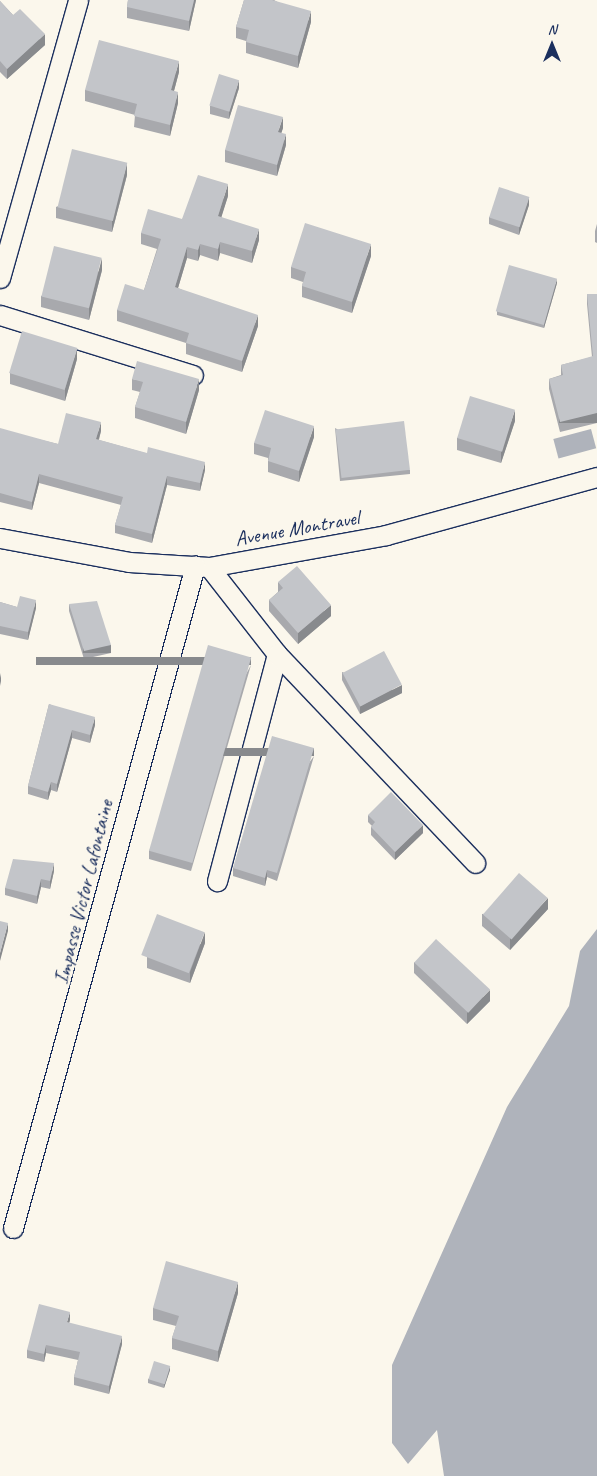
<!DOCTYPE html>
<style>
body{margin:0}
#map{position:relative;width:597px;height:1476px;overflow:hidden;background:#fbf7ec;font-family:Caveat,sans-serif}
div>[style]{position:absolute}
.water>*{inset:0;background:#afb3bb;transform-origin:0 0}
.roads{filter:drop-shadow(1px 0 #1b2f5e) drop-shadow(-1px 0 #1b2f5e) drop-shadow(0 1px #1b2f5e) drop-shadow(0 -1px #1b2f5e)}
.street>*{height:19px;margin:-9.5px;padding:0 9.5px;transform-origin:9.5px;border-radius:9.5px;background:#fbf7ec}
.wall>*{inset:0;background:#a8a9ad}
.shaded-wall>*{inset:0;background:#888a8d;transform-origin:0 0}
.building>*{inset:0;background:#c3c5c9;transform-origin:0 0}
span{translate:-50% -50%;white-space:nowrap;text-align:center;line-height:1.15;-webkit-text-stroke:5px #fbf7ec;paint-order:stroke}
.street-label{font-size:21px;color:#1b2f5e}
.north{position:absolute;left:527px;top:20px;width:50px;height:50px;-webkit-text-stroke:4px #fbf7ec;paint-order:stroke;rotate:0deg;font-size:14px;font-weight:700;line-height:20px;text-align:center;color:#1b2f5e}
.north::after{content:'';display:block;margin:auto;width:18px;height:22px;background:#1b2f5e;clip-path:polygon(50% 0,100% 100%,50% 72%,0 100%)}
</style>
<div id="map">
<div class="water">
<div style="left:591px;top:429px;width:20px;height:39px;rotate:75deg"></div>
<div style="clip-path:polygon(597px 929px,597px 1476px,444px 1476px,437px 1430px,408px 1464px,392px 1443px,392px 1365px,507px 1107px,569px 1006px,580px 951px)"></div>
</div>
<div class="roads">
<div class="street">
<div style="left:0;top:278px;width:289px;rotate:-74.3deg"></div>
<div style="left:0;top:315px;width:202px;rotate:17.3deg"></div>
<div style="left:0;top:538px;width:131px;rotate:10.5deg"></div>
<div style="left:129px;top:562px;width:80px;rotate:3.6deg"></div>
<div style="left:209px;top:567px;width:180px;rotate:-10.2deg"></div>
<div style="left:386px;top:535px;width:219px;rotate:-15.4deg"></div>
<div style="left:209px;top:567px;width:110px;rotate:52deg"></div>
<div style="left:277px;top:654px;width:235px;rotate:104.8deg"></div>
<div style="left:277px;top:654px;width:288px;rotate:46.5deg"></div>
<div style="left:13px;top:1228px;width:687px;rotate:-74.63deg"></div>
</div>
</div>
<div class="wall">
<div style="clip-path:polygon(128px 0,196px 0,189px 31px,127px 18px,127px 7px)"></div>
<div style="clip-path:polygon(244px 0,274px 0,311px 22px,298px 68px,246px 53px,246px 41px,236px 38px,236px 27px)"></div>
<div style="clip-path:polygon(0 1px,13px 15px,45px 45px,7px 79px,0 72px)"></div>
<div style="clip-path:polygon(179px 72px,174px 91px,178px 103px,170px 136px,134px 127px,135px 115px,85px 101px,85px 90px)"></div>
<div style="clip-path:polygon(239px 88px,229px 119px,210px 114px,210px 106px)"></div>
<div style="clip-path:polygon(283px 128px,281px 133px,286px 145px,277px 176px,225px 162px,225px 150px)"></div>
<div style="clip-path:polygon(127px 175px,112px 232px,56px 218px,56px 207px)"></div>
<div style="clip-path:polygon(228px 196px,221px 217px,259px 240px,252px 263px,220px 253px,218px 261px,200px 255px,198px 261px,187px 258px,178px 288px,258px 326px,242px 372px,186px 354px,186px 343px,117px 321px,117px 310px,144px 290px,157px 249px,141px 244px,141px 233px,182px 219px)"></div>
<div style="clip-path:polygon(529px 205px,519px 235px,489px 224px,489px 217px)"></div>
<div style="clip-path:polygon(597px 224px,597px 243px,595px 242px,595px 231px)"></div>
<div style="clip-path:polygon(371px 256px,352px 313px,302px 297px,302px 286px,303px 282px,291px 278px,291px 267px)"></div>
<div style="clip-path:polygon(102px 270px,89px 320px,41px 307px,41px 296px)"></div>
<div style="clip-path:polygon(557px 283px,544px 328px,497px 315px,497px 311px)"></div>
<div style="clip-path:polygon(587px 294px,597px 294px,597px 423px,560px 432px,549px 389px,549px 379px,561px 375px,561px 365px,592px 357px,587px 304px)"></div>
<div style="clip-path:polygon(77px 359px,65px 401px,10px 384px,10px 373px)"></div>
<div style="clip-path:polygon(132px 379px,199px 390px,186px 434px,135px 418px,135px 407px,140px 392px,132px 390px)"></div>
<div style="clip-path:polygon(515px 421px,501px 463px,457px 450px,457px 438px)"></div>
<div style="clip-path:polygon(335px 428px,410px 470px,410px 474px,340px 481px)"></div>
<div style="clip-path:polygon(0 430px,58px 444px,101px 431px,99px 440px,205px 470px,200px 491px,167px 485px,152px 543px,115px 533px,115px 525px,121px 505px,39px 483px,32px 510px,0 502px)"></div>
<div style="clip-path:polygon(314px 437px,299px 482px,268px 472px,268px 458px,254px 454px,254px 443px)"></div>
<div style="clip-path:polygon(278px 582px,331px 616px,298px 644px,269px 611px,269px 600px,278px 592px)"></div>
<div style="clip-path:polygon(0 602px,17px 607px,36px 608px,28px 640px,0 634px)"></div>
<div style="clip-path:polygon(69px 604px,111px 653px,84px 659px,69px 611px)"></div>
<div style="clip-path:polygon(251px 665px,191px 871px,149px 859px,149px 851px)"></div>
<div style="clip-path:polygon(342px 672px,402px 693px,360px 714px,342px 680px)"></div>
<div style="clip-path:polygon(49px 704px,95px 725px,90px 743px,72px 738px,57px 792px,51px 790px,48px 800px,28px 794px,28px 786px)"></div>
<div style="clip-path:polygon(314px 756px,277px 881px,267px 877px,265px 886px,233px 876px,233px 868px)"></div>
<div style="clip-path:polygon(368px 815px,423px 833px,395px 860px,371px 835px,371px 827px,372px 826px,368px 822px)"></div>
<div style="clip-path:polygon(54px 871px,50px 889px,41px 887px,37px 904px,5px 895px,5px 888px)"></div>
<div style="clip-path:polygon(548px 909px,510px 950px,482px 926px,482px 914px)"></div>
<div style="clip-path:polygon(205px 943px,190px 983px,147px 968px,147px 957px)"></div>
<div style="clip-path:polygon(414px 962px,490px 1001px,467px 1024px,414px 973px)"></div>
<div style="clip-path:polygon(238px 1293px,218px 1362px,172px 1349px,172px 1338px,176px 1326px,153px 1320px,153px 1308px)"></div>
<div style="clip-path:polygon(70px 1320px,69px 1323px,122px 1344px,109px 1394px,74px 1385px,74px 1377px,78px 1360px,46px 1353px,44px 1362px,27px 1358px,27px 1350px)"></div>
<div style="clip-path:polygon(170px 1370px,164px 1388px,148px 1383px,148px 1379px)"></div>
</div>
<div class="shaded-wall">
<div style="clip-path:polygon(194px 0,196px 0,189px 31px,189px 21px)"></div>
<div style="clip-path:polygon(311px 11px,311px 22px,298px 68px,298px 56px)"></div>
<div style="clip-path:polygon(45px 34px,45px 45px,7px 79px,7px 69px)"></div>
<div style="clip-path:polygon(179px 61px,179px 72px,171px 102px,171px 90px)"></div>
<div style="clip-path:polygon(239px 80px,239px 88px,229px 119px,229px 112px)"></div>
<div style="clip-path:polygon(178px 92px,178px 103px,170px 136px,170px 125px)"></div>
<div style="clip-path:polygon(283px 117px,283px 128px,278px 143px,278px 132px)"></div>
<div style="clip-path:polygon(286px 134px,286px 145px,277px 176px,277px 165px)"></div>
<div style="clip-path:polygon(127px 163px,127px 175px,112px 232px,112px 221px)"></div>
<div style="clip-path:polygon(228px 184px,228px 196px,218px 228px,218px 216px)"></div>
<div style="clip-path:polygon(529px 197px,529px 205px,519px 235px,519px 227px)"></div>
<div style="clip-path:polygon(259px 229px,259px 240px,252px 263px,252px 251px)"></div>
<div style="clip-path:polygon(220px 242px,220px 253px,218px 261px,218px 249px)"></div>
<div style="clip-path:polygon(200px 244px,200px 255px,198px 261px,198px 250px)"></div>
<div style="clip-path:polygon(371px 244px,371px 256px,352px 313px,352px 302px)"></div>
<div style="clip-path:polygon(187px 247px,187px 258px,175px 298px,175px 287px)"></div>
<div style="clip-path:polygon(102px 258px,102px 270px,89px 320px,89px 308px)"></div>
<div style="clip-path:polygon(557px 279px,557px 283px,544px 328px,544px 324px)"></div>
<div style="clip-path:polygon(258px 315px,258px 326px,242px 372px,242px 361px)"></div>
<div style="clip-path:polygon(77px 348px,77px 359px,65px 401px,65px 389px)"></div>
<div style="clip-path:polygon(199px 379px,199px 390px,186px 434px,186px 422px)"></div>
<div style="clip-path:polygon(515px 410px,515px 421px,501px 463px,501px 452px)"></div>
<div style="left:597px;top:413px;width:10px;height:38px;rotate:90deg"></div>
<div style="clip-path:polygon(101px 422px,101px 431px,96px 448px,96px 439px)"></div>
<div style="clip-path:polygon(314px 426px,314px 437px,299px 482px,299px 471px)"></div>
<div style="clip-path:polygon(205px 462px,205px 470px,200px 491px,200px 483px)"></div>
<div style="clip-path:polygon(39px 474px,39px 483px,32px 510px,32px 502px)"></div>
<div style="clip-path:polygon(167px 476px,167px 485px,152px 543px,152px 534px)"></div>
<div style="clip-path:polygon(36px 600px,36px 608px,28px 640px,28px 632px)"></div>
<div style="clip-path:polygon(331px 605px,331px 616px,298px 644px,298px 633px)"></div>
<div style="left:111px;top:645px;width:8px;height:28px;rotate:90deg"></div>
<div style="left:251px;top:657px;width:8px;height:215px;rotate:90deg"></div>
<div style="clip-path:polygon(1px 673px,1px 681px,0 686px,0 678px)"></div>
<div style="clip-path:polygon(402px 685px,402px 693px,360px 714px,360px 706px)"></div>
<div style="clip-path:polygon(95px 717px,95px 725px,90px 743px,90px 735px)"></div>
<div style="clip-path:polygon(72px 730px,72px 738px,57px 792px,57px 784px)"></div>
<div style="left:314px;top:748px;width:8px;height:130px;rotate:90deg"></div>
<div style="clip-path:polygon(51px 782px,51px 790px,48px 800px,48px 792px)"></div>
<div style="clip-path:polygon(423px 825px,423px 833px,395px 860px,395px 852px)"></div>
<div style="clip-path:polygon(54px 863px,54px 871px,50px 889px,50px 881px)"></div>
<div style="clip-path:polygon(267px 870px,267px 877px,265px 886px,265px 878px)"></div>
<div style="clip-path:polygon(41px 879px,41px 887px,37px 904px,37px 896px)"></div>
<div style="clip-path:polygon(548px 898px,548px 909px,510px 950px,510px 939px)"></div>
<div style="clip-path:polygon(8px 923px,8px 931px,0 961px,0 953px)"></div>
<div style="clip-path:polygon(205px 932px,205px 943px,190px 983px,190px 972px)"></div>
<div style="clip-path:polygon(490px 990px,490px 1001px,467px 1024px,467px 1013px)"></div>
<div style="clip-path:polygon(238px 1282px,238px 1293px,218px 1362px,218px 1351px)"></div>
<div style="clip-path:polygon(70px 1312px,70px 1320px,67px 1330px,67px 1322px)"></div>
<div style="clip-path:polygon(122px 1336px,122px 1344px,109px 1394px,109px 1386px)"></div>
<div style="clip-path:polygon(46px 1345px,46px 1353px,44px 1362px,44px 1354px)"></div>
<div style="clip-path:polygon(170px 1366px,170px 1370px,164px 1388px,164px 1384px)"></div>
</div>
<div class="building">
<div style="clip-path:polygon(128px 0,194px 0,189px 21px,127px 7px)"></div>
<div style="clip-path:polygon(244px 0,272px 0,311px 11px,298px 56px,246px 42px,249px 30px,236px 27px)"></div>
<div style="clip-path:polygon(0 1px,13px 15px,20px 9px,45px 34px,7px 69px,0 61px)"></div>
<div style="clip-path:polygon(99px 40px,179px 61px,171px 90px,178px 92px,170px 125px,134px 116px,137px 104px,85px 90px)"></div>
<div style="left:219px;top:74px;width:21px;height:33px;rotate:17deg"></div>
<div style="clip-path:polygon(238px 105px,283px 117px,278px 132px,286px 134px,277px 165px,225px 150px)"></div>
<div style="left:72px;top:149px;width:57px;height:60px;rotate:14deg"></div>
<div style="clip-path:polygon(198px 175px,228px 184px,218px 216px,259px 229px,252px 251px,220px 242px,218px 249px,200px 244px,198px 250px,187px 247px,175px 287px,258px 315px,242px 361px,186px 343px,189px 333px,117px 310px,125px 284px,144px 290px,161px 239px,141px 233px,148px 209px,182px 219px)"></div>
<div style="left:499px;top:187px;width:32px;height:32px;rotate:18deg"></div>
<div style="clip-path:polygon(305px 223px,371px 244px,352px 302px,302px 286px,306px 272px,291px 267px)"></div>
<div style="left:54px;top:246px;width:49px;height:52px;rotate:14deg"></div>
<div style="left:509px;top:265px;width:50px;height:48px;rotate:16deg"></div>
<div style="clip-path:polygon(587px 294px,597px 294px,597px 413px,560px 422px,549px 379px,563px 375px,561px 365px,593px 356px)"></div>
<div style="left:22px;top:331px;width:58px;height:44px;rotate:17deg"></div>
<div style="clip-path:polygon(137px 361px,199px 379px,186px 422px,135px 407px,143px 382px,132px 379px)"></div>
<div style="left:470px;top:396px;width:47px;height:44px;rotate:17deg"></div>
<div style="clip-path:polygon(265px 410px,314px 426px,299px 471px,268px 461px,271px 448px,254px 443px)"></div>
<div style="clip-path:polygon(66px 413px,101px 422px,96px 439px,147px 453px,148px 447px,205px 462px,200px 483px,167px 476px,152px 534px,115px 525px,123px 497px,39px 474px,32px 502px,0 493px,0 428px,58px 444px)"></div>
<div style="left:404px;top:421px;width:49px;height:69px;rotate:83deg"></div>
<div style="clip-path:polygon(297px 566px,331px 605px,298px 633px,269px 600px,283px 588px,278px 582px)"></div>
<div style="clip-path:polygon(20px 596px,36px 600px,28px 632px,0 626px,0 602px,17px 607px)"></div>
<div style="clip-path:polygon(97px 601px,111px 645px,84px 651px,69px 604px)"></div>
<div style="left:208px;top:645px;width:45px;height:214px;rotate:16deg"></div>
<div style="left:384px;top:651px;width:38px;height:47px;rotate:62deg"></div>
<div style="clip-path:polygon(49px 704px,95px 717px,90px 735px,72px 730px,57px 784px,51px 782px,48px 792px,28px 786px)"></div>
<div style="clip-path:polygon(272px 736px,314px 748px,277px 873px,267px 870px,265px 878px,233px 868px)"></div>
<div style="clip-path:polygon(391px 792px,423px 825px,395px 852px,371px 827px,375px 822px,368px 815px)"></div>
<div style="clip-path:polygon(13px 859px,54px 863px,50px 881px,41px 879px,37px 896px,5px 888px)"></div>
<div style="left:519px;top:873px;width:38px;height:55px;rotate:41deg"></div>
<div style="left:157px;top:914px;width:51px;height:44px;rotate:21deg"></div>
<div style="clip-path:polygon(0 921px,8px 923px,0 953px)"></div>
<div style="left:436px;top:939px;width:74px;height:32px;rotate:43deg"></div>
<div style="clip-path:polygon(166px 1261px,238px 1282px,218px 1351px,172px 1338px,179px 1316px,153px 1308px)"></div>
<div style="clip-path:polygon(39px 1304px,70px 1312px,67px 1322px,122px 1336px,109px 1386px,74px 1377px,80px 1352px,46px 1345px,44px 1354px,27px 1350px)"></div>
<div style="left:154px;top:1361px;width:17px;height:19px;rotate:17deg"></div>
</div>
<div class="street-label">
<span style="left:297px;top:528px;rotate:-10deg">Avenue Montravel</span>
<span style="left:83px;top:892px;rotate:-76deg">Impasse Victor Lafontaine</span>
</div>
<div class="north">N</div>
</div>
